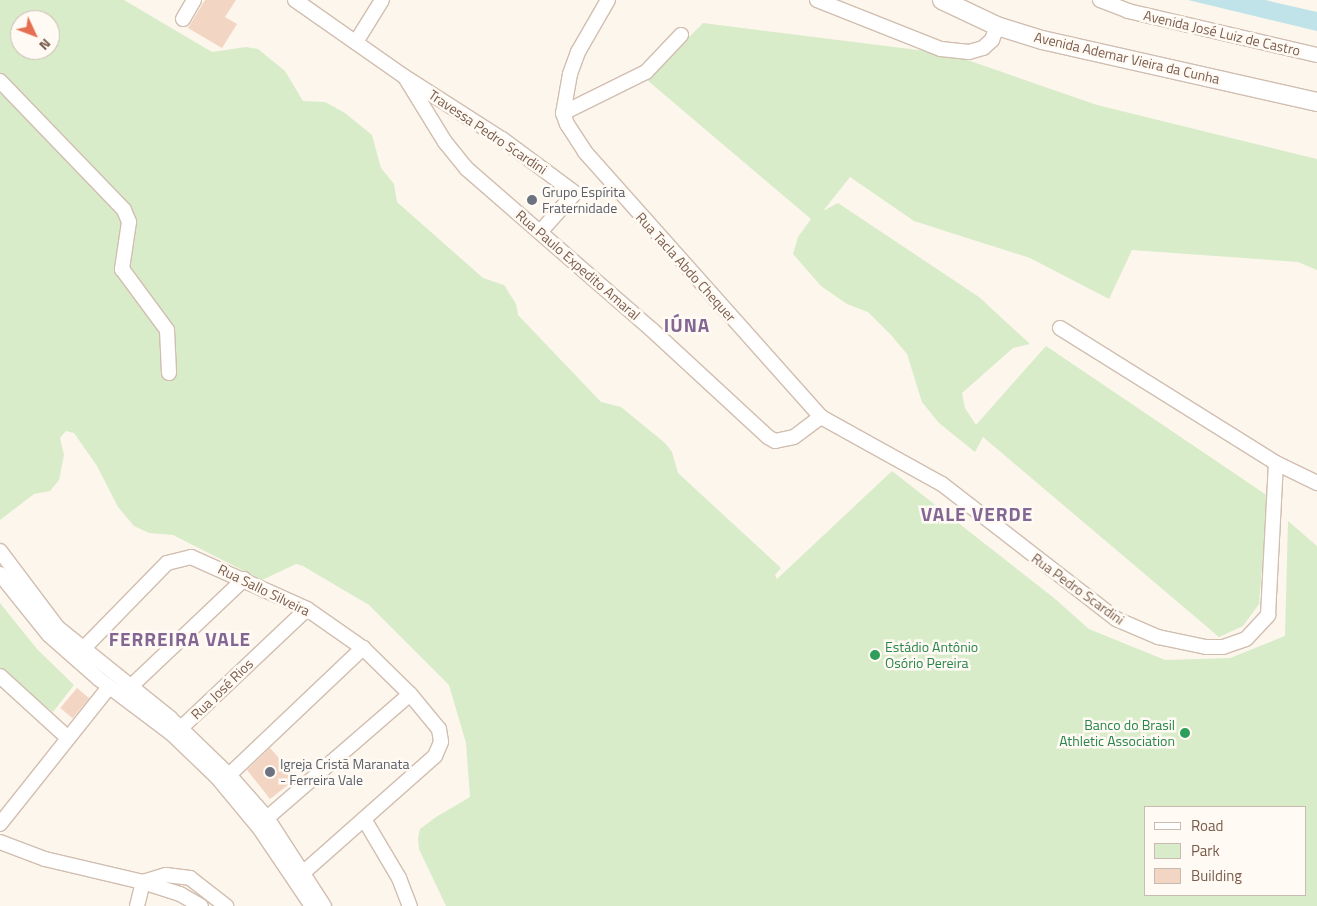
<!DOCTYPE html>
<meta charset="utf-8">
<style>
body{margin:0}
#map{position:relative;width:1317px;height:906px;overflow:hidden;background:#fdf6ec;font-family:"Titillium Web",sans-serif}
div>[style]{position:absolute}
.green>*{inset:0;background:#d8ecc9}
.water>*{inset:0;background:#bfe3e8}
.building>*{inset:0;background:#f3d5c3;transform-origin:0 0}
.roads{filter:drop-shadow(1px 0 #d1beb0) drop-shadow(-1px 0 #d1beb0) drop-shadow(0 1px #d1beb0) drop-shadow(0 -1px #d1beb0)}
.minor>*{height:14px;margin:-7px;padding:0 7px;transform-origin:7px;border-radius:7px;background:#fff}
.tertiary>*{height:18px;margin:-9px;padding:0 9px;transform-origin:9px;border-radius:9px;background:#fff}
.dots>*{width:14px;height:14px;translate:-50% -50%;box-sizing:border-box;border:2px solid #fffaf3;border-radius:50%}
span{translate:-50% -50%;white-space:nowrap;text-align:center;line-height:1.15;-webkit-text-stroke:5px #fffaf3;paint-order:stroke}
.street-label{font-size:14px;color:#7a5c4d}
.worship-label{font-size:14px;color:#5b616d}
.left{translate:0 -50%;text-align:left}
.leisure-label{font-size:14px;color:#27864d}
.right{translate:-100% -50%;text-align:right}
.district-label{font-size:19px;color:#846695;font-weight:700;letter-spacing:1px}
.legend{position:absolute;left:1144px;top:806px;width:162px;height:90px;box-sizing:border-box;background:#fffaf3;border:1px solid #cabbb1;margin:0;padding:6px 9px;list-style:none;font-size:15px;color:#7a5c4d}
.legend li{display:flex;align-items:center;gap:10px;height:25px}
.legend b{width:25px;border:1px solid #cabbb1}
.north{position:absolute;left:10px;top:10px;width:50px;height:50px;box-sizing:border-box;background:#fffaf3;border:1px solid #cabbb1;border-radius:50%;rotate:133deg;font-size:14px;font-weight:700;line-height:20px;text-align:center;color:#7a5c4d}
.north::after{content:'';display:block;margin:auto;width:18px;height:22px;background:#e76f51;clip-path:polygon(50% 0,100% 100%,50% 72%,0 100%)}
</style>
<div id="map">
<div class="green">
<div style="clip-path:polygon(evenodd,0 0,124px 0,212px 52px,246px 47px,258px 49px,285px 71px,303px 101px,325px 102px,345px 113px,372px 135px,381px 168px,394px 184px,397px 202px,483px 278px,504px 285px,516px 304px,518px 315px,601px 402px,621px 407px,665px 443px,672px 452px,678px 473px,781px 568px,775px 575px,777px 579px,892px 471px,1054px 598px,1089px 629px,1165px 660px,1230px 658px,1285px 636px,1288px 521px,1317px 546px,1317px 906px,446px 906px,419px 849px,418px 838px,420px 829px,436px 817px,470px 797px,466px 743px,449px 685px,369px 605px,303px 566px,296px 564px,262px 580px,173px 535px,149px 533px,134px 526px,118px 507px,97px 466px,74px 433px,66px 431px,60px 438px,64px 455px,59px 480px,50px 491px,34px 494px,0 520px,0 0,20px 20px,50px 20px,50px 50px,20px 50px,20px 20px,0 0,1146px 807px,1306px 807px,1306px 895px,1146px 895px,1146px 807px)"></div>
<div style="clip-path:polygon(703px 23px,950px 54px,1097px 105px,1317px 159px,1317px 270px,1298px 262px,1132px 250px,1109px 299px,1030px 258px,914px 221px,850px 177px,823px 211px,838px 203px,979px 297px,1030px 344px,1013px 348px,962px 393px,965px 408px,976px 425px,1046px 346px,1268px 496px,1259px 604px,1243px 626px,1219px 637px,983px 437px,975px 452px,939px 423px,922px 402px,907px 354px,891px 335px,868px 312px,847px 304px,821px 286px,793px 254px,798px 237px,811px 219px,647px 80px)"></div>
<div style="clip-path:polygon(0 603px,37px 649px,74px 685px,53px 712px,0 670px)"></div>
</div>
<div class="water">
<div style="clip-path:polygon(1188px 0,1265px 0,1317px 12px,1317px 31px)"></div>
</div>
<div class="building">
<div style="clip-path:polygon(205px 0,236px 0,225px 17px,237px 24px,222px 48px,188px 28px)"></div>
<div style="left:77px;top:688px;width:16px;height:26px;rotate:40deg"></div>
<div style="clip-path:polygon(270px 748px,297px 778px,270px 799px,247px 770px)"></div>
</div>
<div class="roads">
<div class="minor">
<div style="left:295px;top:0;width:134px;rotate:35deg"></div>
<div style="left:405px;top:77px;width:76px;rotate:58.4deg"></div>
<div style="left:445px;top:142px;width:35px;rotate:51deg"></div>
<div style="left:467px;top:169px;width:244px;rotate:41deg"></div>
<div style="left:651px;top:329px;width:159px;rotate:42.7deg"></div>
<div style="left:768px;top:437px;width:8px;rotate:30deg"></div>
<div style="left:775px;top:441px;width:19px;rotate:-12deg"></div>
<div style="left:794px;top:437px;width:34px;rotate:-37deg"></div>
<div style="left:608px;top:0;width:60px;rotate:120deg"></div>
<div style="left:578px;top:52px;width:23px;rotate:110deg"></div>
<div style="left:570px;top:74px;width:40px;rotate:100deg"></div>
<div style="left:563px;top:113px;width:12px;rotate:70deg"></div>
<div style="left:567px;top:124px;width:33px;rotate:57deg"></div>
<div style="left:585px;top:152px;width:355px;rotate:48.3deg"></div>
<div style="left:821px;top:417px;width:138px;rotate:29deg"></div>
<div style="left:942px;top:484px;width:220px;rotate:37.8deg"></div>
<div style="left:1116px;top:619px;width:46px;rotate:23.2deg"></div>
<div style="left:1158px;top:637px;width:49px;rotate:11.8deg"></div>
<div style="left:1206px;top:647px;width:17px"></div>
<div style="left:1223px;top:647px;width:24px;rotate:-19deg"></div>
<div style="left:1246px;top:639px;width:33px;rotate:-47deg"></div>
<div style="left:1268px;top:615px;width:152px;rotate:-87deg"></div>
<div style="left:817px;top:0;width:133px;rotate:21.6deg"></div>
<div style="left:941px;top:49px;width:28px;rotate:6deg"></div>
<div style="left:969px;top:52px;width:15px;rotate:-16deg"></div>
<div style="left:983px;top:48px;width:12px;rotate:-42deg"></div>
<div style="left:992px;top:40px;width:15px;rotate:-70deg"></div>
<div style="left:1100px;top:0;width:30px;rotate:21deg"></div>
<div style="left:1128px;top:11px;width:194px;rotate:13.1deg"></div>
<div style="left:183px;top:19px;width:22px;rotate:-60deg"></div>
<div style="left:356px;top:42px;width:49px;rotate:-58.2deg"></div>
<div style="left:408px;top:79px;width:112px;rotate:32.6deg"></div>
<div style="left:502px;top:139px;width:91px;rotate:36.5deg"></div>
<div style="left:575px;top:193px;width:52px;rotate:131.9deg"></div>
<div style="left:0;top:81px;width:179px;rotate:46.1deg"></div>
<div style="left:124px;top:210px;width:13px;rotate:67deg"></div>
<div style="left:129px;top:222px;width:48px;rotate:98.5deg"></div>
<div style="left:122px;top:269px;width:76px;rotate:53.6deg"></div>
<div style="left:167px;top:330px;width:43px;rotate:87.3deg"></div>
<div style="left:563px;top:113px;width:93px;rotate:-26.3deg"></div>
<div style="left:646px;top:72px;width:51px;rotate:-46.6deg"></div>
<div style="left:1060px;top:328px;width:255px;rotate:32deg"></div>
<div style="left:1276px;top:463px;width:46px;rotate:26deg"></div>
<div style="left:0;top:551px;width:95px;rotate:53.1deg"></div>
<div style="left:57px;top:627px;width:145px;rotate:38.8deg"></div>
<div style="left:170px;top:718px;width:82px;rotate:44deg"></div>
<div style="left:229px;top:775px;width:57px;rotate:48.5deg"></div>
<div style="left:267px;top:818px;width:105px;rotate:57.1deg"></div>
<div style="left:0;top:574px;width:78px;rotate:51.2deg"></div>
<div style="left:49px;top:635px;width:67px;rotate:41.3deg"></div>
<div style="left:99px;top:679px;width:91px;rotate:37deg"></div>
<div style="left:172px;top:734px;width:62px;rotate:43.7deg"></div>
<div style="left:217px;top:777px;width:67px;rotate:50.4deg"></div>
<div style="left:260px;top:829px;width:93px;rotate:56deg"></div>
<div style="left:83px;top:649px;width:120px;rotate:-45.7deg"></div>
<div style="left:167px;top:563px;width:25px;rotate:-14deg"></div>
<div style="left:191px;top:557px;width:127px;rotate:24.1deg"></div>
<div style="left:307px;top:609px;width:68px;rotate:34.9deg"></div>
<div style="left:363px;top:648px;width:66px;rotate:44.4deg"></div>
<div style="left:410px;top:694px;width:45px;rotate:50.4deg"></div>
<div style="left:439px;top:729px;width:13px;rotate:81deg"></div>
<div style="left:441px;top:742px;width:15px;rotate:113deg"></div>
<div style="left:435px;top:756px;width:175px;rotate:138.5deg"></div>
<div style="left:0;top:676px;width:92px;rotate:42.4deg"></div>
<div style="left:125px;top:692px;width:164px;rotate:-43.5deg"></div>
<div style="left:181px;top:728px;width:173px;rotate:-43.4deg"></div>
<div style="left:229px;top:775px;width:185px;rotate:-43.5deg"></div>
<div style="left:267px;top:818px;width:189px;rotate:-40.9deg"></div>
<div style="left:364px;top:819px;width:69px;rotate:59.3deg"></div>
<div style="left:399px;top:878px;width:30px;rotate:69deg"></div>
<div style="left:0;top:824px;width:175px;rotate:-51.5deg"></div>
<div style="left:0;top:842px;width:48px;rotate:20.7deg"></div>
<div style="left:45px;top:859px;width:101px;rotate:13.2deg"></div>
<div style="left:143px;top:882px;width:39px;rotate:18deg"></div>
<div style="left:180px;top:894px;width:24px;rotate:30deg"></div>
<div style="left:143px;top:882px;width:24px;rotate:-17deg"></div>
<div style="left:166px;top:875px;width:24px;rotate:7deg"></div>
<div style="left:190px;top:878px;width:46px;rotate:37.9deg"></div>
<div style="left:137px;top:906px;width:25px;rotate:-76deg"></div>
</div>
<div class="tertiary">
<div style="left:942px;top:0;width:61px;rotate:25.3deg"></div>
<div style="left:997px;top:26px;width:47px;rotate:17.3deg"></div>
<div style="left:1042px;top:40px;width:282px;rotate:12.7deg"></div>
</div>
</div>
<div class="dots">
<div style="left:532px;top:200px;background:#6b7280"></div>
<div style="left:875px;top:655px;background:#2e9e5b"></div>
<div style="left:1185px;top:733px;background:#2e9e5b"></div>
<div style="left:270px;top:772px;background:#6b7280"></div>
</div>
<div class="street-label">
<span style="left:1222px;top:33px;rotate:13deg">Avenida José Luiz de Castro</span>
<span style="left:1127px;top:58px;rotate:13deg">Avenida Ademar Vieira da Cunha</span>
<span style="left:488px;top:132px;rotate:34deg">Travessa Pedro Scardini</span>
<span style="left:578px;top:265px;rotate:41deg">Rua Paulo Expedito Amaral</span>
<span style="left:686px;top:267px;rotate:48deg">Rua Tacla Abdo Chequer</span>
<span style="left:1078px;top:589px;rotate:36deg">Rua Pedro Scardini</span>
<span style="left:264px;top:590px;rotate:26deg">Rua Sallo Silveira</span>
<span style="left:222px;top:689px;rotate:-44deg">Rua José Rios</span>
</div>
<div class="worship-label">
<span class="left" style="left:542px;top:200px">Grupo Espírita<br>Fraternidade</span>
<span class="left" style="left:280px;top:772px">Igreja Cristã Maranata<br>- Ferreira Vale</span>
</div>
<div class="leisure-label">
<span class="left" style="left:885px;top:655px">Estádio Antônio<br>Osório Pereira</span>
<span class="right" style="left:1175px;top:733px">Banco do Brasil<br>Athletic Association</span>
</div>
<div class="district-label">
<span style="left:687px;top:325px">IÚNA</span>
<span style="left:977px;top:514px">VALE VERDE</span>
<span style="left:180px;top:639px">FERREIRA VALE</span>
</div>
<ul class="legend">
<li><b style="height:6px;background:#fff"></b>Road</li>
<li><b style="height:14px;background:#d8ecc9"></b>Park</li>
<li><b style="height:14px;background:#f3d5c3"></b>Building</li>
</ul>
<div class="north">N</div>
</div>
